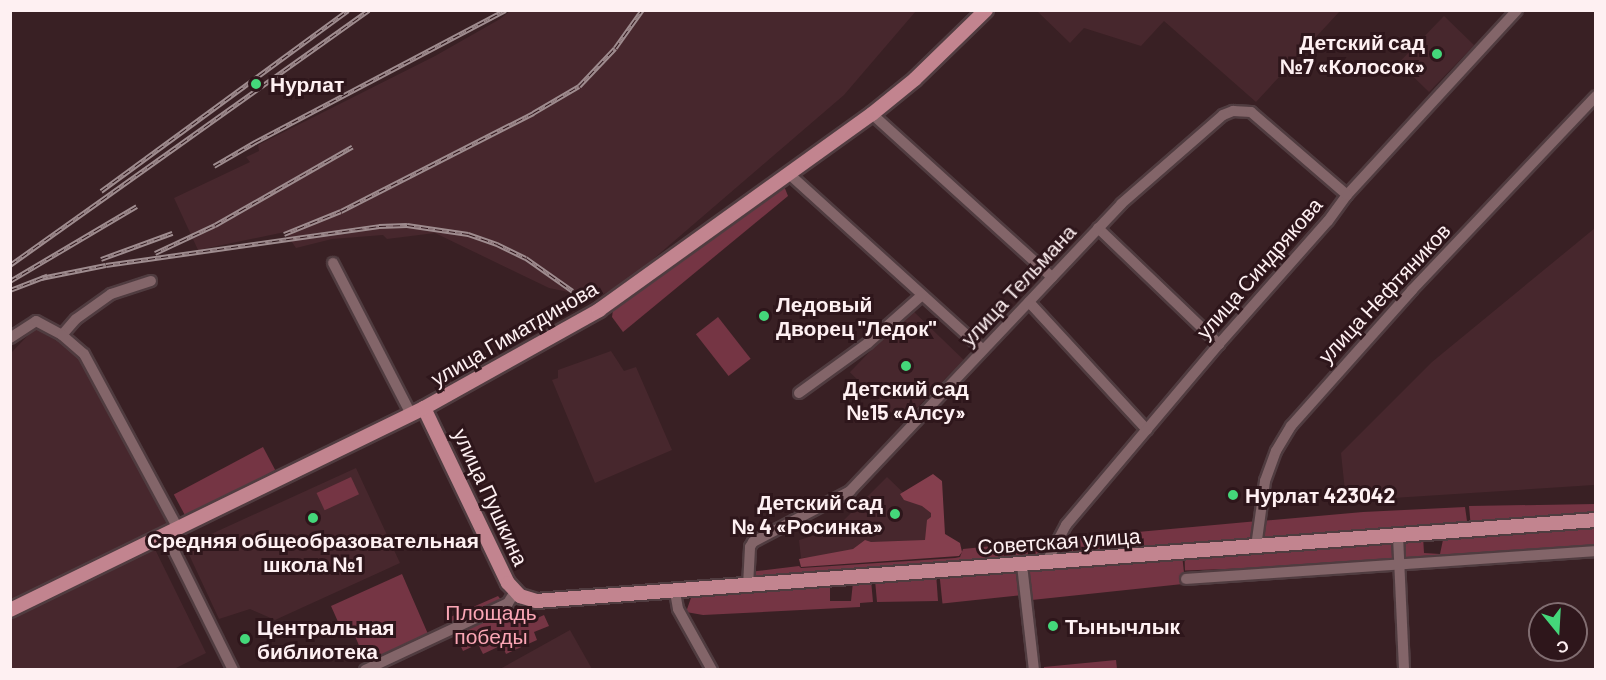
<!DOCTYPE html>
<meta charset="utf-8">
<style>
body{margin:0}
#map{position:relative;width:1606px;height:680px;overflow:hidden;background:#392024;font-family:Barlow,sans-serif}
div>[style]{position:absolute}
.built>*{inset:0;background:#47272d;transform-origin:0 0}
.green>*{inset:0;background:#753544;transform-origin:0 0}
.forest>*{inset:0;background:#853f4e}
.roads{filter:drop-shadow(2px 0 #503c40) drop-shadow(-2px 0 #503c40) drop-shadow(0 2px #503c40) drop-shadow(0 -2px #503c40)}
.minor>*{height:10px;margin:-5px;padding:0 5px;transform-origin:5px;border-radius:5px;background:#836569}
.major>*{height:14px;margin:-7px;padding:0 7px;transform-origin:7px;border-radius:7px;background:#c2848f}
.rail>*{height:4.5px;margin-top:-2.25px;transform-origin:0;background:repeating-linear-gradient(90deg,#2e161b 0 7px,#9f8c8f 0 14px);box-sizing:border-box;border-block:2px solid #9f8c8f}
.dots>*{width:16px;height:16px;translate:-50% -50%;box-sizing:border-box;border:3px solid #2e161b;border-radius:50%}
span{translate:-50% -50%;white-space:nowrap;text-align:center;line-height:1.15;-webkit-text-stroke:6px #2e161b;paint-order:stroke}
.poi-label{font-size:21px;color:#fef0f2;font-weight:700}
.right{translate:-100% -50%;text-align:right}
.left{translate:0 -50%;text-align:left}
.street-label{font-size:21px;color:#fef0f2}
.park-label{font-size:21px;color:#fba6b5}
.frame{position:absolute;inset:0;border:12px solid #fef0f2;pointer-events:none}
.north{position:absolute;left:1528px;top:602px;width:60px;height:60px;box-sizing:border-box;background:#2e161b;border:2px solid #816d71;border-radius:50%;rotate:162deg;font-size:16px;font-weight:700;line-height:24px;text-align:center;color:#fef0f2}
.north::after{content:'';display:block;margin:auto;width:21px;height:27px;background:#44d77a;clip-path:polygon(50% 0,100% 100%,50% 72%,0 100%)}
</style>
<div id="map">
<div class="built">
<div style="clip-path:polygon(510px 11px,510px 10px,916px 11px,844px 95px,630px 279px,597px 298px,549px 288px,435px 233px,387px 239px,383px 235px,332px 239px,296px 248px,285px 232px,198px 250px,174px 198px,250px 162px,246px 157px,259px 151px,258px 145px,435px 56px,500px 19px)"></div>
<div style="clip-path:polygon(1039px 11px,1039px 10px,1340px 11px,1256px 102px,1164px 21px,1141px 46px,1084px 28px,1070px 43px,1038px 12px)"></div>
<div style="left:1444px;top:16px;width:42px;height:65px;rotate:44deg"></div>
<div style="clip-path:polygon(1595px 228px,1595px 500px,1594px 485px,1346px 501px,1341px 453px,1432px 362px)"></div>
<div style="left:911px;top:309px;width:73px;height:88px;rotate:44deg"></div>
<div style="clip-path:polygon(35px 328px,81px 355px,170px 523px,148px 535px,206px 653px,174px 669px,11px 669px,10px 354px)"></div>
<div style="clip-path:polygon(611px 351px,624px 371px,636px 367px,672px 450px,595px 483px,552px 380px,558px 378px,558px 370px)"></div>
<div style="clip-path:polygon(356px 468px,400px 563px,275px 620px,250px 609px,219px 619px,185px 546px)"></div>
<div style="clip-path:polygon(887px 477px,911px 500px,940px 497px,944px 546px,801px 558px,799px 540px,835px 529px)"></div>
<div style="clip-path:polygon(570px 630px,592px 669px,500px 669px)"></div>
</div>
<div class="green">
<div style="clip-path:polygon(784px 186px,788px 196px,623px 332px,612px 317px,613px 310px)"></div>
<div style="left:718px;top:317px;width:53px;height:28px;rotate:52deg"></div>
<div style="left:263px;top:447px;width:26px;height:101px;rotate:62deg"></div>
<div style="left:351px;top:477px;width:19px;height:38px;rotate:65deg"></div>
<div style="clip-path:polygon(1595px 504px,1595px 519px,1471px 528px,1469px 506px)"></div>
<div style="clip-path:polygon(1465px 507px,1468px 528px,1259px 544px,1262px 521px,1363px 512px)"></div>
<div style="clip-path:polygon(1258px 521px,1255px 546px,1049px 561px,1061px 539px)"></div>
<div style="clip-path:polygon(1595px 522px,1595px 549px,1401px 563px,1400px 538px,1423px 536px,1424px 553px,1440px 554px,1444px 535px)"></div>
<div style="left:1396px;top:538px;width:25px;height:212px;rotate:88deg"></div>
<div style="clip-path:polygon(1057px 539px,1046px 561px,1017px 563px,1014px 543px)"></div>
<div style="clip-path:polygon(1012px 544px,1015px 563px,749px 584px,749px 572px,799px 566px,801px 568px,955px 558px,960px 557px,963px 549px)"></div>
<div style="left:1182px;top:554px;width:30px;height:159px;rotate:84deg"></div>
<div style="left:1021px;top:566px;width:29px;height:82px;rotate:84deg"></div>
<div style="clip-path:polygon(936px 573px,938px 601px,877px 602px,875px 580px)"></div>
<div style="clip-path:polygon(402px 574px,428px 634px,366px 662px,352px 629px,343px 633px,331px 606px)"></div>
<div style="clip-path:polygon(871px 580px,873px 602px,860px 603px,860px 607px,703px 615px,686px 612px,692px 595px,830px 583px,830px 601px,851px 601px,853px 582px)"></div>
<div style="clip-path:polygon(498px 596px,522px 625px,544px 615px,549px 626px,534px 632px,537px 640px,506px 654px,502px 645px,483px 654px,478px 644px,463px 651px,448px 618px)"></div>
<div style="clip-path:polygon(1116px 660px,1117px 669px,1044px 669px,1044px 667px)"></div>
</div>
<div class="forest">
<div style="clip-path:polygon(933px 474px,942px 481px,945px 534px,960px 543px,962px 552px,959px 556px,801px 567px,799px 559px,853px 549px,865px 540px,871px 542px,925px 540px,927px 520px,931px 517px,931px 513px,922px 506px,904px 500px,900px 494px)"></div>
</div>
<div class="roads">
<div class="minor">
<div style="left:872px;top:114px;width:243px;rotate:42.2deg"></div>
<div style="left:788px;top:173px;width:263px;rotate:42.2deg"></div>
<div style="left:1098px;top:228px;width:168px;rotate:43.8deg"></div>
<div style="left:333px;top:263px;width:170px;rotate:62.7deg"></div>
<div style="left:1029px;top:302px;width:174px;rotate:47.3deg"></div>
<div style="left:62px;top:335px;width:21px;rotate:-49deg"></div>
<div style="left:76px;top:319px;width:43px;rotate:-35.5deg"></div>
<div style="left:111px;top:294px;width:42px;rotate:-18deg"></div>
<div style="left:10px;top:338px;width:31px;rotate:-33deg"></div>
<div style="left:36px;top:321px;width:30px;rotate:28deg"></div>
<div style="left:62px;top:335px;width:29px;rotate:41deg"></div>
<div style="left:84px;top:354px;width:196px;rotate:61.7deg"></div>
<div style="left:799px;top:393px;width:85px;rotate:-35.9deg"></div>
<div style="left:868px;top:343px;width:72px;rotate:-41.6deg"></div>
<div style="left:165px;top:533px;width:153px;rotate:63.6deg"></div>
<div style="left:1398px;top:536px;width:134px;rotate:87.4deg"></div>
<div style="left:1256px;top:547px;width:67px;rotate:-82.2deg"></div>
<div style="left:1265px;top:481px;width:32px;rotate:-70deg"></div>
<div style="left:1276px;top:451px;width:29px;rotate:-59deg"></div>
<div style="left:1291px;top:426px;width:182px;rotate:-48.3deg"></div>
<div style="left:1412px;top:290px;width:267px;rotate:-46.5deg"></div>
<div style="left:1046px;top:563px;width:43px;rotate:-62.2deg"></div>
<div style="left:1066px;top:525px;width:237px;rotate:-49.8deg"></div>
<div style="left:1219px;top:344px;width:164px;rotate:-48.5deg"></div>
<div style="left:1328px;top:221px;width:32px;rotate:-54deg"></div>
<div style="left:1347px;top:195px;width:251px;rotate:-47.4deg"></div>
<div style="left:1022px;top:565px;width:106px;rotate:83.5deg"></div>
<div style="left:1186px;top:579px;width:411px;rotate:-3.9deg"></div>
<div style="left:748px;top:586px;width:39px;rotate:-87deg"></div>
<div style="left:750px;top:547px;width:6px;rotate:-59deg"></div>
<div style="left:753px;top:542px;width:110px;rotate:-27.7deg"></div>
<div style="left:850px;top:491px;width:395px;rotate:-46.6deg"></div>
<div style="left:1121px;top:204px;width:135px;rotate:-41.1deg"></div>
<div style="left:1223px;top:115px;width:11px;rotate:-22deg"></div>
<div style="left:1233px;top:111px;width:18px;rotate:3deg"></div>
<div style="left:1251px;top:112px;width:127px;rotate:40.8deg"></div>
<div style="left:675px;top:592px;width:17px;rotate:80deg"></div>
<div style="left:678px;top:609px;width:70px;rotate:60.9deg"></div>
<div style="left:365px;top:670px;width:158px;rotate:-25.1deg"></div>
<div style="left:508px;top:603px;width:13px;rotate:-58deg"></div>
</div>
<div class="major">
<div style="left:424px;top:408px;width:194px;rotate:64.4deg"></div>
<div style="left:508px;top:583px;width:18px;rotate:47deg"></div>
<div style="left:520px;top:596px;width:17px;rotate:17deg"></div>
<div style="left:536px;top:601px;width:1063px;rotate:-4.37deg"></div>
<div style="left:10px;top:610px;width:461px;rotate:-26deg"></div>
<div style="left:424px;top:408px;width:201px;rotate:-29.2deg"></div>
<div style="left:599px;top:310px;width:336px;rotate:-35.7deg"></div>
<div style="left:872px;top:114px;width:55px;rotate:-39.1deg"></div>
<div style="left:915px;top:79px;width:99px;rotate:-44.2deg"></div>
</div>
</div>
<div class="rail">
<div style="left:214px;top:166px;width:48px;rotate:-30.3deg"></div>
<div style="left:255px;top:142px;width:283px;rotate:-27.8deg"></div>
<div style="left:101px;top:191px;width:306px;rotate:-36.2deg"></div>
<div style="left:284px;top:234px;width:61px;rotate:-22deg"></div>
<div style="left:341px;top:211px;width:216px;rotate:-27deg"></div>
<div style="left:533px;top:113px;width:53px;rotate:-30.4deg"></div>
<div style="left:579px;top:86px;width:52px;rotate:-46.5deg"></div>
<div style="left:615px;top:48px;width:47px;rotate:-54.6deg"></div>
<div style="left:155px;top:253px;width:66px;rotate:-25deg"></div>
<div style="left:215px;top:225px;width:158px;rotate:-29.7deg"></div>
<div style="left:101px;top:259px;width:76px;rotate:-20.1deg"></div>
<div style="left:10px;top:265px;width:440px;rotate:-35.4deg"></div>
<div style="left:41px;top:278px;width:66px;rotate:-11.3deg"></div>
<div style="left:106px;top:265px;width:276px;rotate:-8.1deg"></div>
<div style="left:379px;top:226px;width:28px;rotate:-2deg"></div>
<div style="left:407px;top:225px;width:62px;rotate:8.4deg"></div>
<div style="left:468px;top:234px;width:31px;rotate:19deg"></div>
<div style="left:497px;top:244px;width:32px;rotate:26deg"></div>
<div style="left:526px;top:258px;width:57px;rotate:35.1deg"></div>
<div style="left:10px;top:281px;width:147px;rotate:-30.6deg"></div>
<div style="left:10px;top:290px;width:40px;rotate:-21deg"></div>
</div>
<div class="dots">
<div style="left:1437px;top:54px;background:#44d77a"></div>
<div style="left:256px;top:84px;background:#44d77a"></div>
<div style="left:764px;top:316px;background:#44d77a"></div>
<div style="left:906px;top:366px;background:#44d77a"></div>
<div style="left:1233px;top:495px;background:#44d77a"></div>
<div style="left:895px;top:514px;background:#44d77a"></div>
<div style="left:313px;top:518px;background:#44d77a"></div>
<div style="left:1053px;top:626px;background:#44d77a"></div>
<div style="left:245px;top:639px;background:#44d77a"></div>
</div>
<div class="poi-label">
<span class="right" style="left:1425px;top:54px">Детский сад<br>№7 «Колосок»</span>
<span class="left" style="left:270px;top:84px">Нурлат</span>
<span class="left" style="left:776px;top:316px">Ледовый<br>Дворец "Ледок"</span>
<span style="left:906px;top:400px">Детский сад<br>№15 «Алсу»</span>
<span class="left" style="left:1245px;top:495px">Нурлат 423042</span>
<span class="right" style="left:883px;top:514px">Детский сад<br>№ 4 «Росинка»</span>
<span style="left:313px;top:552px">Средняя общеобразовательная<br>школа №1</span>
<span class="left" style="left:1065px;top:626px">Тынычлык</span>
<span class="left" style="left:257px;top:639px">Центральная<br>библиотека</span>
</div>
<div class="street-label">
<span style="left:1259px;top:268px;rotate:-49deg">улица Синдрякова</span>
<span style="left:1018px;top:285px;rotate:-47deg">улица Тельмана</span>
<span style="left:1384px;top:293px;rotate:-47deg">улица Нефтяников</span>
<span style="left:514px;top:333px;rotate:-30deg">улица Гиматдинова</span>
<span style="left:491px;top:497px;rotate:65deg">улица Пушкина</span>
<span style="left:1059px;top:541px;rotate:-4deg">Советская улица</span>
</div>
<div class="park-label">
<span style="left:491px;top:624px">Площадь<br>победы</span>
</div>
<div class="frame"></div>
<div class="north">С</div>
</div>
